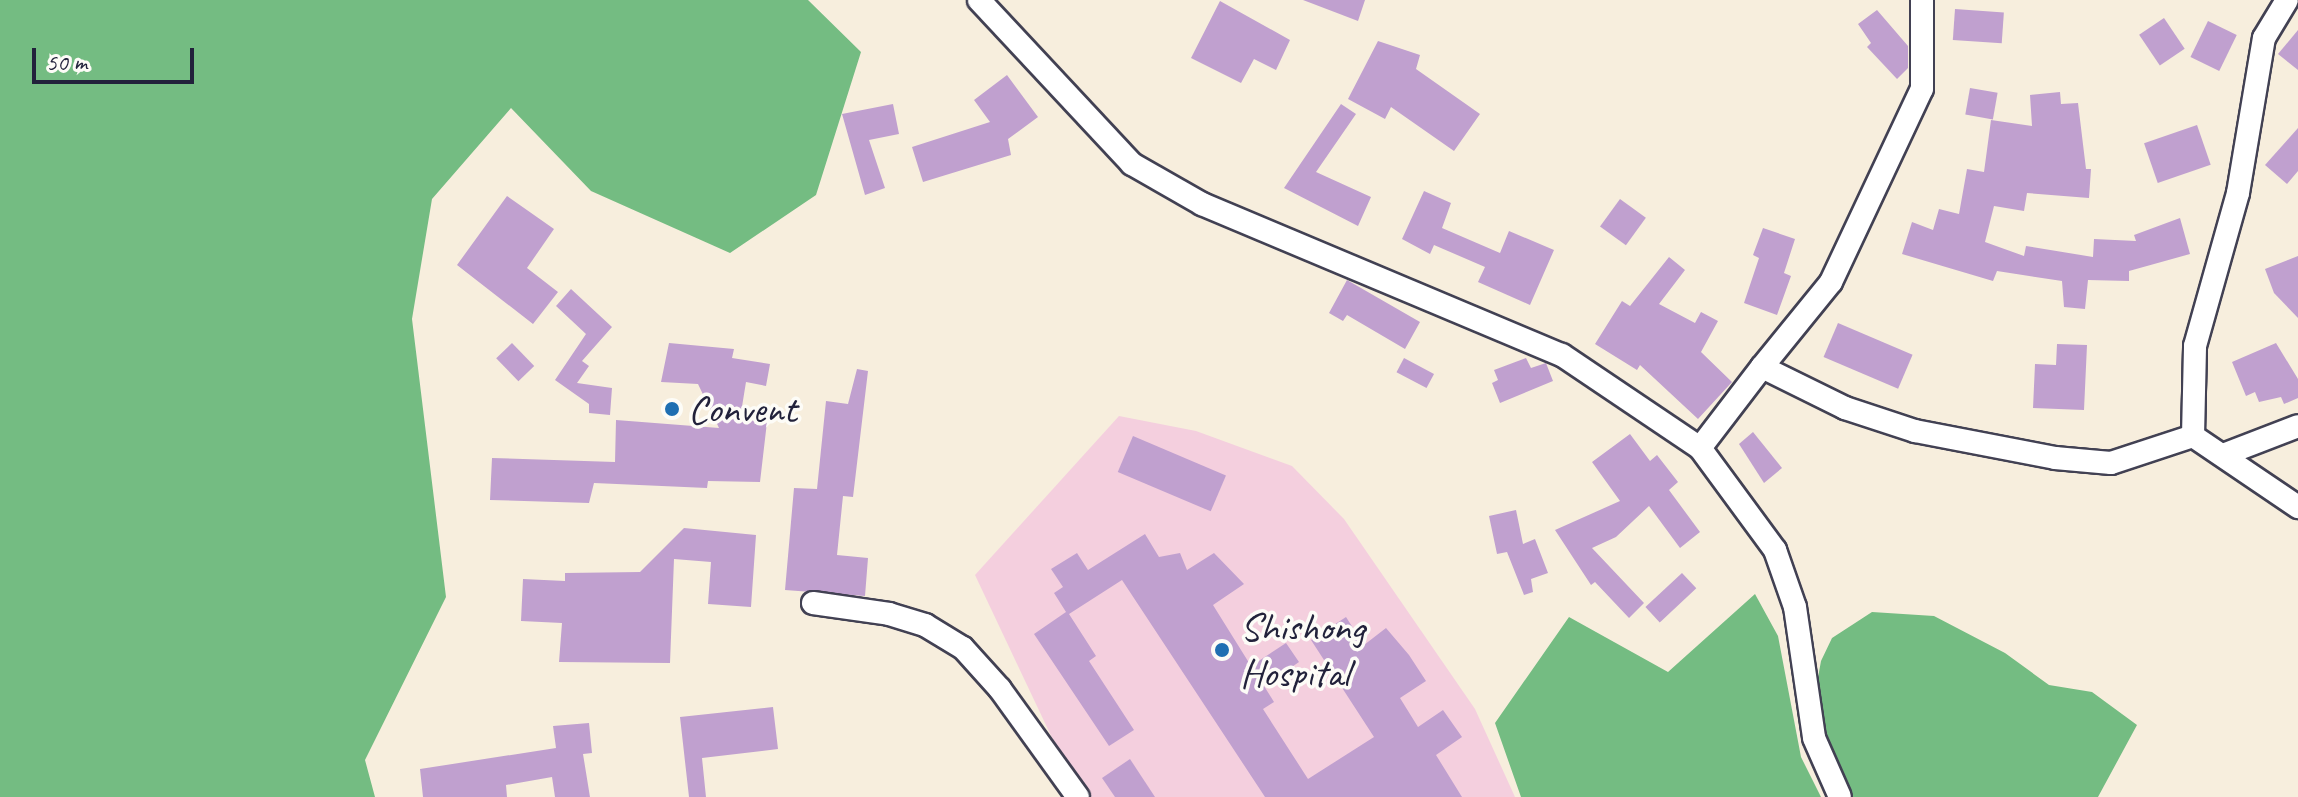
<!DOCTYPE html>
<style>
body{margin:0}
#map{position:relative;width:2298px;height:797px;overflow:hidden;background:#f7eedd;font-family:Caveat,sans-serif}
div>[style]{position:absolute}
.built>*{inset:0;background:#f4cfde}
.forest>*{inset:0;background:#74bc82}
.building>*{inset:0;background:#c0a0cf;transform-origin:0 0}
.roads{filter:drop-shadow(2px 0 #424153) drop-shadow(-2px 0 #424153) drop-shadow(0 2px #424153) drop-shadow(0 -2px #424153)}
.minor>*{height:22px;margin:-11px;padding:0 11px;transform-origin:11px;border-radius:11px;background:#fff}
.dots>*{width:22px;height:22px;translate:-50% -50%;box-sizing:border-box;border:4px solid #fdfcf7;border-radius:50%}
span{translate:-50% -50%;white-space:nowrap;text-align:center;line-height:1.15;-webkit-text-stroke:7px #fdfcf7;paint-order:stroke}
.poi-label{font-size:40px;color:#22223b}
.left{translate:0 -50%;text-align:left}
.scale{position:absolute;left:32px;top:48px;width:162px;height:36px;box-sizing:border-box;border:4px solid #22223b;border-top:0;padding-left:10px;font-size:24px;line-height:28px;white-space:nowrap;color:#22223b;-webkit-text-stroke:6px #fdfcf7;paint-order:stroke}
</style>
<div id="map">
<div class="built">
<div style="clip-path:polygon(1119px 416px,1196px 431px,1292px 466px,1344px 519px,1475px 709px,1515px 797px,1080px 797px,975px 575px)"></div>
</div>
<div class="forest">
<div style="clip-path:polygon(0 0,808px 0,861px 52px,816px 195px,730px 253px,591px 191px,511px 108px,432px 199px,412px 319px,446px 597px,365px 760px,375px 797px,0 797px)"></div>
<div style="clip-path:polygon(1755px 594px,1778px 636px,1801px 757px,1821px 797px,1521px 797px,1495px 723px,1569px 617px,1668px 672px)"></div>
<div style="clip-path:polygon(1872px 612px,1934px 616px,2005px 653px,2049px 685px,2092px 692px,2137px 725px,2098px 797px,1853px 797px,1834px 777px,1815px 694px,1821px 661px,1832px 638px)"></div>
</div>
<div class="building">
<div style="clip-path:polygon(1303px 0,1365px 0,1358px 21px)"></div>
<div style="clip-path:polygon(1220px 1px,1290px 40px,1276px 70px,1254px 59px,1241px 83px,1191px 58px)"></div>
<div style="left:1955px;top:9px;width:49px;height:31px;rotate:4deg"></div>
<div style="clip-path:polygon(1877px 10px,1908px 46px,1908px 68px,1897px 79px,1867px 47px,1871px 43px,1858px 24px)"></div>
<div style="left:2164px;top:18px;width:37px;height:30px;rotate:56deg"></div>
<div style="left:2208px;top:21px;width:32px;height:40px;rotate:26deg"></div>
<div style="clip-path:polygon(2298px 30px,2298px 70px,2278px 54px)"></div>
<div style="clip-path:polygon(1378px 41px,1420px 55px,1416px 69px,1480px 114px,1454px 151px,1391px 107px,1385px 119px,1348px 99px)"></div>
<div style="clip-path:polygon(1007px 75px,1038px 117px,1008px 139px,1011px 155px,923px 182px,912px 147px,990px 122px,974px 100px)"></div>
<div style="left:1970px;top:88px;width:28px;height:27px;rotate:10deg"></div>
<div style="clip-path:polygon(2060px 92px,2061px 104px,2078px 103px,2086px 169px,2091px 169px,2089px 198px,2027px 193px,2024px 211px,1994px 206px,1985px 242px,2024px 256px,2026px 246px,2093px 257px,2094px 239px,2136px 241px,2134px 235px,2180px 218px,2190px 254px,2129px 271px,2129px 281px,2088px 280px,2085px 309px,2064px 307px,2062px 281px,1997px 271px,1993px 281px,1902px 254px,1912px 222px,1933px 230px,1939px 209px,1959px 214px,1967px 169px,1984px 172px,1991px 120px,2032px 126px,2030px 95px)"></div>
<div style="clip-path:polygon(893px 104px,899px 134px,869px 140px,885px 188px,865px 195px,842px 114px)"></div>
<div style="clip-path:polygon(1341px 104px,1356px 114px,1316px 172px,1371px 197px,1358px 226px,1284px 188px)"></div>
<div style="left:2197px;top:125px;width:42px;height:56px;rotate:71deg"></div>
<div style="clip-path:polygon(2298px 128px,2298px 171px,2287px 184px,2265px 165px)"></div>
<div style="clip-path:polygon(1424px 191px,1451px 203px,1442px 228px,1500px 253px,1509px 231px,1554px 250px,1530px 305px,1478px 282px,1485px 267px,1434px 245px,1430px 254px,1402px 239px)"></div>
<div style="clip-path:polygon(507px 196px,554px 229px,527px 268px,558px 292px,533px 324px,457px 265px)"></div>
<div style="left:1620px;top:199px;width:32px;height:34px;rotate:36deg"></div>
<div style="clip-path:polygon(1763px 228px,1795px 239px,1784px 273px,1791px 276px,1777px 315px,1744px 303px,1759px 258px,1753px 255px)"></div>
<div style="clip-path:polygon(2298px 256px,2298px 318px,2274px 293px,2265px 269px)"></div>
<div style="clip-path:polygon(1669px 257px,1685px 270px,1659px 304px,1695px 323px,1701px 312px,1718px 321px,1701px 352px,1732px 382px,1698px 419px,1640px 365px,1637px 370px,1595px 344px,1622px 301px,1630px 306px)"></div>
<div style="clip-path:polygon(1347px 280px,1420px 322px,1405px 349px,1347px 315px,1343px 321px,1329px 313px)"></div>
<div style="clip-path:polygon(571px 289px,612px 327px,582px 361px,589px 366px,577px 383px,612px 388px,610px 415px,589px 413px,589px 404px,555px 380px,586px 334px,556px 306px)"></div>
<div style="left:1838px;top:323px;width:81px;height:37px;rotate:23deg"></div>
<div style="left:512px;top:343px;width:32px;height:22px;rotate:46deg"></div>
<div style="clip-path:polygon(669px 343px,734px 349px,732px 358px,770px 364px,766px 386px,746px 382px,740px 419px,767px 422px,760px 482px,708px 481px,707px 488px,594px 483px,589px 503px,490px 500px,492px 458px,615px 462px,616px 420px,719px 428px,698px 384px,661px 382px)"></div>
<div style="clip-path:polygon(2276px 343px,2298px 379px,2298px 398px,2284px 404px,2281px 397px,2259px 402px,2255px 392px,2246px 396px,2232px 362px)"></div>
<div style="clip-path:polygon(2057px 344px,2087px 345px,2084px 410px,2033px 408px,2035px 364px,2056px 365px)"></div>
<div style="left:1404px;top:358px;width:34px;height:16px;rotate:28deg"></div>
<div style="clip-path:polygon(1526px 358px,1531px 368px,1546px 363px,1553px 381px,1500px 403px,1492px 383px,1498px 380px,1494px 370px)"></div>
<div style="clip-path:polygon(857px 369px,868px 371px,853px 497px,843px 496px,837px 555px,868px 558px,865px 596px,785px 590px,794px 488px,817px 489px,826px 401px,848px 404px)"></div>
<div style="clip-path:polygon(1753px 432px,1782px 468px,1764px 483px,1739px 444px)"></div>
<div style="clip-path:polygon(1630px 434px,1650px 461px,1657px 455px,1678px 482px,1669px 490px,1700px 532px,1680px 548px,1649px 506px,1616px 537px,1592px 548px,1644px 603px,1629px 618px,1595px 582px,1591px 585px,1555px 530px,1620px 501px,1592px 462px)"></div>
<div style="left:1133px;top:436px;width:101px;height:39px;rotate:23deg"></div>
<div style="clip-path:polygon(1516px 510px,1523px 544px,1535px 539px,1548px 573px,1531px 579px,1533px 592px,1524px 595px,1507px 552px,1497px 554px,1489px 516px)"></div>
<div style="clip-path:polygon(684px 528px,756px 535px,751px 607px,708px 604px,711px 562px,674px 559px,670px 663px,559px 662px,562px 623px,521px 621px,523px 579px,565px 581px,565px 573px,640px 572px)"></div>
<div style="clip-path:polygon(1145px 534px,1159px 557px,1180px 553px,1187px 570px,1214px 553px,1244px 584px,1213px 605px,1251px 666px,1286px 643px,1299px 662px,1264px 686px,1274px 702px,1263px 709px,1308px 779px,1374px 737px,1311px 640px,1346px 617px,1364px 645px,1386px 628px,1409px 655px,1426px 681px,1400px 698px,1418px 727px,1443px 710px,1462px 737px,1436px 755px,1462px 797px,1265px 797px,1122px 580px,1069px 614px,1096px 656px,1089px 661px,1134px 730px,1109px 746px,1034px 634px,1066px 612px,1054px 593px,1063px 587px,1051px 569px,1077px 553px,1088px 570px)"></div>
<div style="left:1682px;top:573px;width:21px;height:50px;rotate:47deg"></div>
<div style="clip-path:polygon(773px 707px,778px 749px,702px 758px,706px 797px,689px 797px,680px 717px)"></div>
<div style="clip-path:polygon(589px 723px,592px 753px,583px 754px,590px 797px,555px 797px,552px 777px,506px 785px,507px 797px,423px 797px,420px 769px,556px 748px,553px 726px)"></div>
<div style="clip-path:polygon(1130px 759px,1155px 797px,1115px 797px,1102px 778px)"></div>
</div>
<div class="roads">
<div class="minor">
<div style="left:979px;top:0;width:224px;rotate:47deg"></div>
<div style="left:1132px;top:164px;width:81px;rotate:29.7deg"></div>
<div style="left:1202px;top:204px;width:390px;rotate:22.8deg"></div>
<div style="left:1562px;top:355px;width:166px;rotate:34deg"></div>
<div style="left:1700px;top:448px;width:127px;rotate:53.7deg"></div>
<div style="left:1775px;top:550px;width:60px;rotate:70.7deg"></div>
<div style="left:1795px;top:607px;width:132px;rotate:81.7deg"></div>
<div style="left:1814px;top:738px;width:64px;rotate:66.2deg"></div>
<div style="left:1762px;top:367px;width:109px;rotate:-50.9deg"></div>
<div style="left:1831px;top:282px;width:213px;rotate:-64.8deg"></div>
<div style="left:1922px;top:89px;width:89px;rotate:-90deg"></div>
<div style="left:2193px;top:436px;width:90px;rotate:-88.7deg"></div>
<div style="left:2195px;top:346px;width:159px;rotate:-74.3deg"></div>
<div style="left:2238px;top:193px;width:157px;rotate:-80.5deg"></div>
<div style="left:2264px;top:38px;width:44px;rotate:-58.8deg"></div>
<div style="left:1700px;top:448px;width:102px;rotate:-52.6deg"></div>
<div style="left:1762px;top:367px;width:93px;rotate:26.3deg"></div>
<div style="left:1845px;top:408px;width:74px;rotate:18.2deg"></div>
<div style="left:1915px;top:431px;width:143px;rotate:10.9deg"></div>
<div style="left:2055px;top:458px;width:56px;rotate:5.1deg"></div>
<div style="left:2111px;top:463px;width:86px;rotate:-18.2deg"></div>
<div style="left:2193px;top:436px;width:127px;rotate:34.1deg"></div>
<div style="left:2223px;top:455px;width:80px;rotate:-21.1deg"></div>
<div style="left:813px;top:603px;width:77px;rotate:8.2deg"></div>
<div style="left:889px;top:614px;width:38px;rotate:17deg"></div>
<div style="left:925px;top:625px;width:44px;rotate:31.2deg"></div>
<div style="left:963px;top:648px;width:55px;rotate:47.9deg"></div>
<div style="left:1000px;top:689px;width:133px;rotate:54.2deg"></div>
</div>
</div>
<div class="dots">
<div style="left:672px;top:409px;background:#1f6fb2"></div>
<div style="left:1222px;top:650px;background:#1f6fb2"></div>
</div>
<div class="poi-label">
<span class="left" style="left:688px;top:409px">Convent</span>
<span class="left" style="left:1240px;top:650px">Shishong<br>Hospital</span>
</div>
<div class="scale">50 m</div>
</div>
